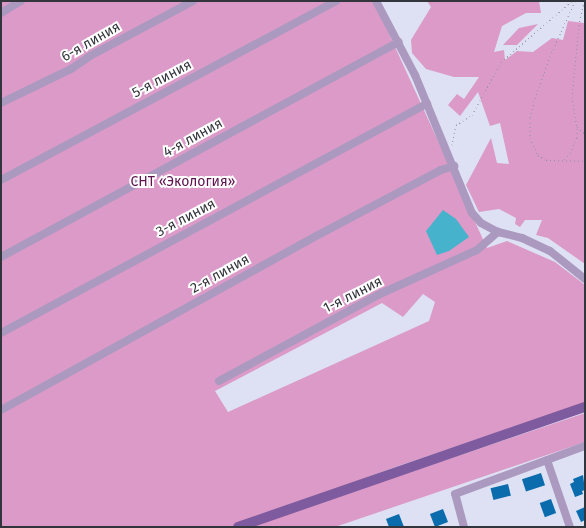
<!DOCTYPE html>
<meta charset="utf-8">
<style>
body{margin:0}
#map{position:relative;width:586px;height:528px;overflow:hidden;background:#dde1f3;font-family:"Fira Sans",sans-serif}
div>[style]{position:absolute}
.green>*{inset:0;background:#dc9ac8}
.water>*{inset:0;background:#46b2cb}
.building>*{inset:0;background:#0a6cad;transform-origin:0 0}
.path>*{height:1px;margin-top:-0.5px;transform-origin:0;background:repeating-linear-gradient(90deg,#8f929f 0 1px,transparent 0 4px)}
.minor>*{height:8px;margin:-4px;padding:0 4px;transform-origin:4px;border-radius:4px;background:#ac99bf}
.major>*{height:10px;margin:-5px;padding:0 5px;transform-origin:5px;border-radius:5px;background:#7e5a9e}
span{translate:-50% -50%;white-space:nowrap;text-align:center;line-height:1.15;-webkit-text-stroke:4px #fff;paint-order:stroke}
.street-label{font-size:14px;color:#33353c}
.park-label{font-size:14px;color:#5f134f}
.frame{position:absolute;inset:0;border:2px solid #33353c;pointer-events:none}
</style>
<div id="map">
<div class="green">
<div style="clip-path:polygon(evenodd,1px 1px,374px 1px,487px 248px,507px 241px,555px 262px,585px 285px,585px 403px,398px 466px,231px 527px,1px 527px,1px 1px,423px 294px,435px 302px,429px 321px,228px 412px,215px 391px,382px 303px,403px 317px,423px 294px)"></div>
<div style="clip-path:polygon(427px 1px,539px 1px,541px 13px,526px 13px,502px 26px,494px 52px,504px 50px,505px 60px,517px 51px,533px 52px,552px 38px,563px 40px,568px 21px,584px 23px,585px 6px,585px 264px,548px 238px,536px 235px,542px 220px,525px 220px,520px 227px,515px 224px,516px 218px,499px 209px,479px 212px,466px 185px,491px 138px,497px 163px,509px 164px,500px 123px,490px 126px,478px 92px,460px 116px,448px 105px,457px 94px,464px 99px,479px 77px,454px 77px,426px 69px,412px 53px,411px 40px,431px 7px)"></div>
<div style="clip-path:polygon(538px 24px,517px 45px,503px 45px,519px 28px)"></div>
<div style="clip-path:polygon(585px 413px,585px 442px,335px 527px,248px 527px)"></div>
</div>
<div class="water">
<div style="clip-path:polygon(443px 210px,456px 219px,469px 237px,449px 251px,437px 255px,426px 231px)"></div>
</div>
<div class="building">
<div style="left:541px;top:473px;width:13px;height:20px;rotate:72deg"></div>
<div style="clip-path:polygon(583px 475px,585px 490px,582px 491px,583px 494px,575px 497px,570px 484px,574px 482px,573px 479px)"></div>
<div style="left:508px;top:484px;width:12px;height:18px;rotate:76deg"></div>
<div style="left:551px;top:499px;width:15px;height:12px;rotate:70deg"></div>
<div style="clip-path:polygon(585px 507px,585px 520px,581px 522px,576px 511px)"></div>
<div style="left:443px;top:509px;width:14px;height:14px;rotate:69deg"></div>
<div style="clip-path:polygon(399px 514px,404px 527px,389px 527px,386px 519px)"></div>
</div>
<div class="path">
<div style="left:575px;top:1px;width:60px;rotate:114.4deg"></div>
<div style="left:550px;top:56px;width:48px;rotate:109.6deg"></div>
<div style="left:534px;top:101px;width:18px;rotate:103deg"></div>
<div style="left:530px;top:119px;width:19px;rotate:90deg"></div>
<div style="left:530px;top:138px;width:19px;rotate:65deg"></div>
<div style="left:538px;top:155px;width:9px;rotate:32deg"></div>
<div style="left:546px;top:160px;width:39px;rotate:1deg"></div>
<div style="left:584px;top:1px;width:25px;rotate:102deg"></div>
<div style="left:579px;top:25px;width:72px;rotate:95.6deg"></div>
<div style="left:572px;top:97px;width:30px;rotate:81deg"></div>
<div style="left:577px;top:127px;width:11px;rotate:41deg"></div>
<div style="left:452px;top:145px;width:20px;rotate:-79deg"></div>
<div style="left:456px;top:125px;width:19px;rotate:-32deg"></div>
<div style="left:472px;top:115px;width:60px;rotate:-61.3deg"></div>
<div style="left:501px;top:62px;width:94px;rotate:-40.7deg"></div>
<div style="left:564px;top:159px;width:8px;rotate:-45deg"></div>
<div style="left:570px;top:153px;width:17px;rotate:-66deg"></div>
<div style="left:577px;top:137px;width:9px;rotate:-90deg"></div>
</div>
<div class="minor">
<div style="left:376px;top:1px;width:84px;rotate:62.2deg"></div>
<div style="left:415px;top:75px;width:149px;rotate:67.6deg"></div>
<div style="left:472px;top:213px;width:13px;rotate:48deg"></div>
<div style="left:481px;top:223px;width:19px;rotate:28deg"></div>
<div style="left:498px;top:232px;width:25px;rotate:14deg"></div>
<div style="left:522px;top:238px;width:31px;rotate:25deg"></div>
<div style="left:550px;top:251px;width:45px;rotate:38.7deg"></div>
<div style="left:1px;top:13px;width:23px;rotate:-31deg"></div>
<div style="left:1px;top:103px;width:78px;rotate:-25.9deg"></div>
<div style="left:71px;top:69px;width:23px;rotate:-34deg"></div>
<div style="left:90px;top:56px;width:117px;rotate:-28.1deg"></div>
<div style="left:1px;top:180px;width:380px;rotate:-28.1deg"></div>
<div style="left:1px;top:257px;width:452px;rotate:-28.4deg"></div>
<div style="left:1px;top:333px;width:484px;rotate:-28.3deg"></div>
<div style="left:219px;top:381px;width:183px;rotate:-28.4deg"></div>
<div style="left:380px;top:294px;width:107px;rotate:-24.4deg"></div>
<div style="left:477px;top:250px;width:28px;rotate:-41deg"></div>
<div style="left:1px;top:410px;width:364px;rotate:-28.9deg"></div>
<div style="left:320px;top:234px;width:137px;rotate:-27.9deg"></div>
<div style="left:441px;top:170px;width:14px;rotate:-17deg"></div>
<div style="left:547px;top:460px;width:71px;rotate:71.1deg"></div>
<div style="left:464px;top:527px;width:34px;rotate:-105deg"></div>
<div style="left:455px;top:494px;width:139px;rotate:-20.3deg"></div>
</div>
<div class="major">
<div style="left:238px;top:527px;width:367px;rotate:-19.1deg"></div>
</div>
<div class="street-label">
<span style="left:91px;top:42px;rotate:-30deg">6-я линия</span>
<span style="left:162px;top:79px;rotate:-28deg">5-я линия</span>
<span style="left:193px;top:138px;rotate:-29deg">4-я линия</span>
<span style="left:186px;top:218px;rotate:-28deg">3-я линия</span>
<span style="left:220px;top:274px;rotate:-29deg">2-я линия</span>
<span style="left:353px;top:295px;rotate:-27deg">1-я линия</span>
</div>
<div class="park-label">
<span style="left:183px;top:182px">СНТ «Экология»</span>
</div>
<div class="frame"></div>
</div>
